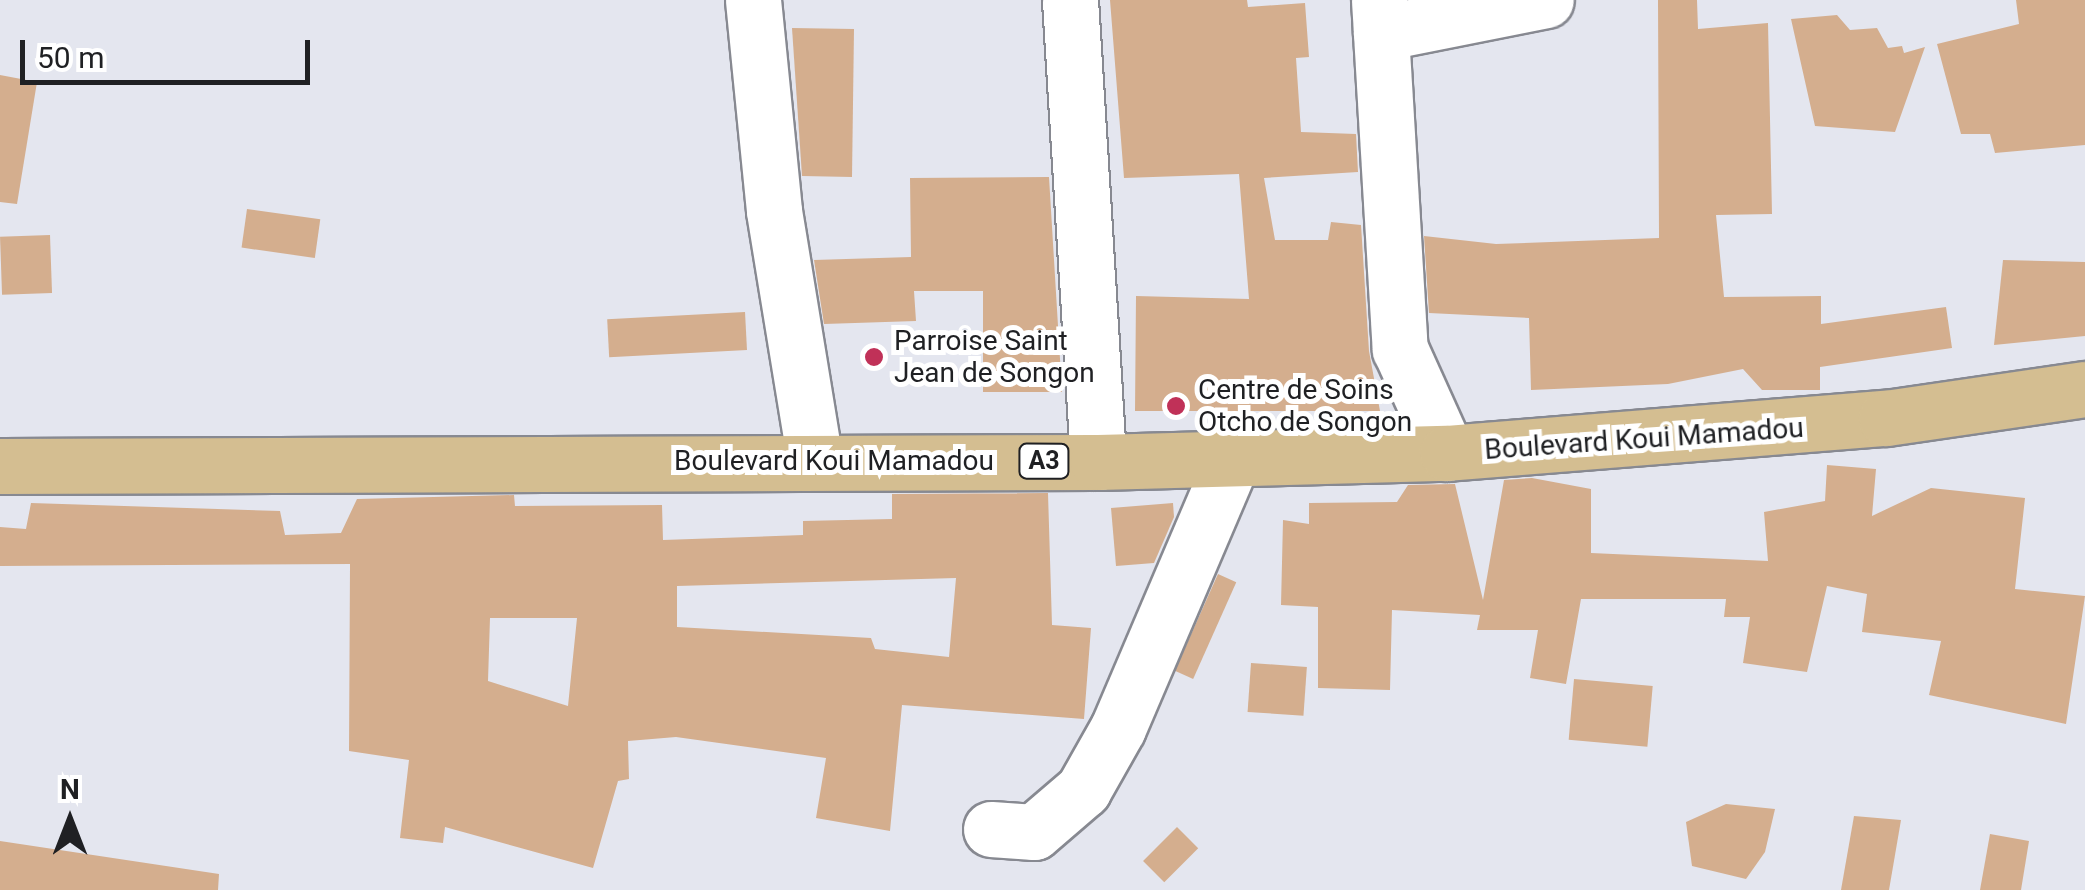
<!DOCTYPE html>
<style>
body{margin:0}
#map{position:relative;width:2085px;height:890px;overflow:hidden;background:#e4e6ef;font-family:Roboto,sans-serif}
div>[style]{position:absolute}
.building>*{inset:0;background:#d4ae8e;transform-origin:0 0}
.roads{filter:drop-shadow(2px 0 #878991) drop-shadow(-2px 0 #878991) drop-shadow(0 2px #878991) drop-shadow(0 -2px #878991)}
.minor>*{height:55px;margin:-27.5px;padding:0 27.5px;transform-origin:27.5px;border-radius:27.5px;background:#fff}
.major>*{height:55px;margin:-27.5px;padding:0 27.5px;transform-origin:27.5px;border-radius:27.5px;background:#d4be91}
.dots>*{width:28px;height:28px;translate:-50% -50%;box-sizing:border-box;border:5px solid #fff;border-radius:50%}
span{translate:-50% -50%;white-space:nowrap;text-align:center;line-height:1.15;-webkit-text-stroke:10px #fff;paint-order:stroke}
.shield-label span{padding:2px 8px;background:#fff;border:2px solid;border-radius:8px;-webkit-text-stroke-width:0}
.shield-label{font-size:25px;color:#1f2023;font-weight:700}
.poi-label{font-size:28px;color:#1f2023}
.left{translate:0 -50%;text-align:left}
.street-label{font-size:28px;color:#1f2023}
.north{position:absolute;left:20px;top:770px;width:100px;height:100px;-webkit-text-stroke:8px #fff;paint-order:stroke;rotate:0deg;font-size:28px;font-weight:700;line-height:40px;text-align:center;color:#1f2023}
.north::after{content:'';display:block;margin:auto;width:35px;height:45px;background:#1f2023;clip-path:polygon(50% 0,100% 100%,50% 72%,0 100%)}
.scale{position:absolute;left:20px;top:40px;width:290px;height:45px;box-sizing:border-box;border:5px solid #1f2023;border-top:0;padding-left:12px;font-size:30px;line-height:35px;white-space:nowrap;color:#1f2023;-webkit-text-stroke:8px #fff;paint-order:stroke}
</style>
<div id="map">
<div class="building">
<div style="clip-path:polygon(1110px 0,1247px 0,1248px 7px,1305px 3px,1309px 57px,1296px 58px,1301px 132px,1356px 134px,1358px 172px,1264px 178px,1275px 240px,1328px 240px,1331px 222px,1361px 225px,1369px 351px,1380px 411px,1135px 411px,1136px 296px,1249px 299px,1239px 174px,1124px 178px)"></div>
<div style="clip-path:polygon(1658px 0,1697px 0,1698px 29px,1768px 23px,1772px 214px,1716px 215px,1724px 297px,1821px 296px,1821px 324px,1946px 307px,1952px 348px,1820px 367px,1820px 390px,1762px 390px,1743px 369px,1668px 384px,1531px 390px,1529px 318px,1429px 313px,1424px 236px,1496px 244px,1659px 238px)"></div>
<div style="clip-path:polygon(2016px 0,2085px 0,2085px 145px,1995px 153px,1990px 134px,1961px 134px,1937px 44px,2019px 24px)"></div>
<div style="clip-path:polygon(1837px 15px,1850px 30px,1877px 28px,1888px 48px,1902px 46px,1904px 53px,1925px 47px,1895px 132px,1815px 126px,1791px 19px)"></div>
<div style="clip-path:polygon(792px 28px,854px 29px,852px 177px,802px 176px)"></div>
<div style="clip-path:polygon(0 75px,37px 82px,17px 204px,0 202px)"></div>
<div style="clip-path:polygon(1049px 177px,1062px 392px,983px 392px,983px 291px,914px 291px,916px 321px,824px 324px,814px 260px,911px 257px,910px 178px)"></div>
<div style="left:247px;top:209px;width:74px;height:39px;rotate:8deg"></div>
<div style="left:50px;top:235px;width:58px;height:50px;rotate:88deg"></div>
<div style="clip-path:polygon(2003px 260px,2085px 262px,2085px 336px,1994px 345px)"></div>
<div style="left:745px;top:312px;width:38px;height:138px;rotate:87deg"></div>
<div style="clip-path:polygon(1827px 465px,1876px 469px,1872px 516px,1931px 488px,2025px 498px,2015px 589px,2085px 596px,2066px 724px,1929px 695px,1941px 641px,1862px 632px,1867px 594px,1827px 586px,1807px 672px,1743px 663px,1750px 617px,1724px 617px,1726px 599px,1581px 599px,1566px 684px,1530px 678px,1538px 630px,1477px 630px,1480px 615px,1392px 610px,1390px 690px,1318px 688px,1318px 607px,1281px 605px,1283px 520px,1309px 524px,1309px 503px,1397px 502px,1408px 485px,1455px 484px,1483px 600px,1504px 480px,1532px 478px,1591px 489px,1591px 553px,1768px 561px,1764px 512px,1825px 501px)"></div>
<div style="clip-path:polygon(evenodd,1048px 493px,1052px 625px,1091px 628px,1084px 719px,902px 705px,890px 831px,816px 818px,826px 758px,676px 737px,628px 741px,629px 779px,618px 781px,593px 868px,445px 827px,443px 843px,400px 838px,409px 760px,349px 751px,350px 564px,0 566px,0 527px,26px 529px,31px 503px,280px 511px,285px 535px,341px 533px,357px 499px,514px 495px,515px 506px,662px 505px,663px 540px,803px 535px,803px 521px,892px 519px,892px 494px,1048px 493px,956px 578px,949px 657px,875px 649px,871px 638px,677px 627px,677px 586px,956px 578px,1048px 493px,490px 618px,577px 618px,568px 706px,488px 681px,490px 618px)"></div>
<div style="clip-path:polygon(1173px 503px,1174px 517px,1154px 563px,1116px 566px,1111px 508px)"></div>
<div style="left:1218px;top:574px;width:20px;height:106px;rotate:24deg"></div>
<div style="left:1251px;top:663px;width:56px;height:49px;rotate:4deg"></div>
<div style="left:1574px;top:679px;width:79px;height:61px;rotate:5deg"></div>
<div style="clip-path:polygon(1726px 804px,1775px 809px,1765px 852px,1746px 879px,1692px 866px,1686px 822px)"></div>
<div style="clip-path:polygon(1854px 816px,1901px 820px,1889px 890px,1841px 890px)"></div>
<div style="left:1177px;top:827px;width:30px;height:48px;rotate:45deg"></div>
<div style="clip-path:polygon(1990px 834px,2029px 841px,2021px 890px,1980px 890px)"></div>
<div style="clip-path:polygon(0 841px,219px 874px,218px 890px,0 890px)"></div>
</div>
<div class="roads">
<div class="minor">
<div style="left:753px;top:0;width:212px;rotate:84.3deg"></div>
<div style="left:774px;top:211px;width:253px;rotate:80.7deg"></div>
<div style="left:1070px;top:0;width:463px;rotate:86.5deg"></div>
<div style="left:1379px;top:0;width:350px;rotate:86.6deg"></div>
<div style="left:1400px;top:349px;width:114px;rotate:65.7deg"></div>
<div style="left:1381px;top:33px;width:168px;rotate:-11.3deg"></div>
<div style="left:991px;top:829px;width:43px;rotate:4deg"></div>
<div style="left:1034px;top:832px;width:65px;rotate:-40.6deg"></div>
<div style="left:1083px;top:790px;width:71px;rotate:-60.6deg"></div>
<div style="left:1118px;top:728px;width:293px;rotate:-66.9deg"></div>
</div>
<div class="major">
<div style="left:0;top:466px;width:1098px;rotate:-0.21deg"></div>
<div style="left:1098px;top:462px;width:349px;rotate:-1.5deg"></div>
<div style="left:1447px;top:453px;width:440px;rotate:-4.6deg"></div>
<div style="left:1886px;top:418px;width:201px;rotate:-8.3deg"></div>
</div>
</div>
<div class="dots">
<div style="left:874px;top:357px;background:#c03158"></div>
<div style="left:1176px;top:406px;background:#c03158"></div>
</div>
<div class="shield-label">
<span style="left:1044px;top:461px">A3</span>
</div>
<div class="poi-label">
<span class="left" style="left:894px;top:357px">Parroise Saint<br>Jean de Songon</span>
<span class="left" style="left:1198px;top:406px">Centre de Soins<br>Otcho de Songon</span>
</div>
<div class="street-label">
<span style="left:1644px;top:439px;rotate:-4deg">Boulevard Koui Mamadou</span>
<span style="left:834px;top:461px">Boulevard Koui Mamadou</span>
</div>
<div class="north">N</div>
<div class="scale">50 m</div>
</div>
